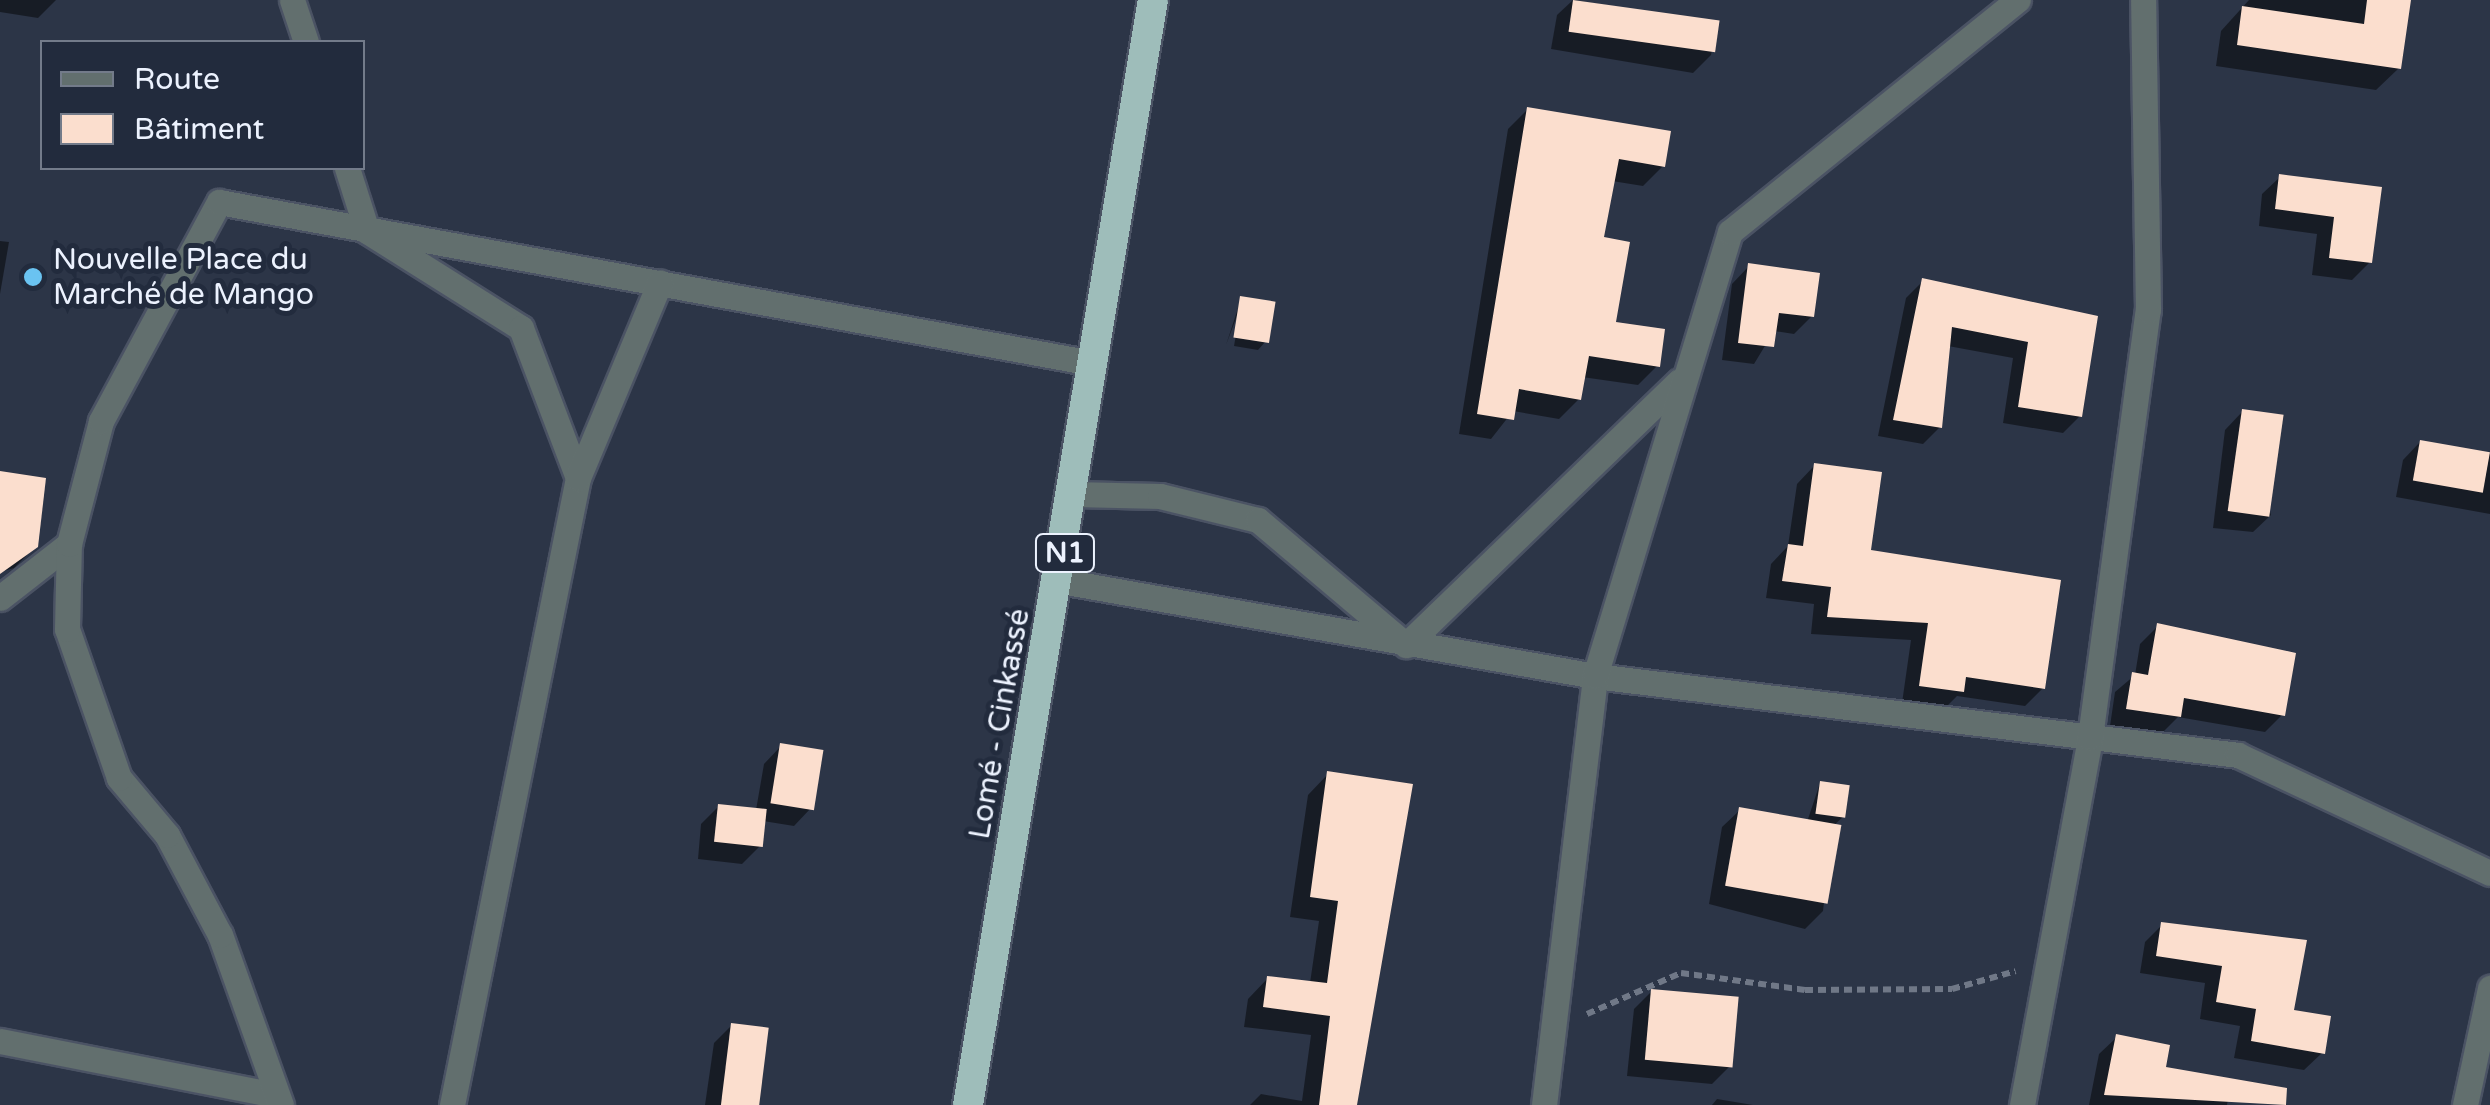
<!DOCTYPE html>
<meta charset="utf-8">
<style>
body{margin:0}
#map{position:relative;width:2490px;height:1105px;overflow:hidden;background:#2c3547;font-family:"Varela Round",sans-serif}
div>[style]{position:absolute}
.shadow>*{inset:0;background:#0007}
.building>*{inset:0;background:#fbdece;transform-origin:0 0}
.path>*{height:6px;margin-top:-3px;transform-origin:0;background:repeating-linear-gradient(90deg,#707887 0 8px,transparent 0 13px)}
.roads{filter:drop-shadow(2px 0 #4b5364) drop-shadow(-2px 0 #4b5364) drop-shadow(0 2px #4b5364) drop-shadow(0 -2px #4b5364)}
.minor>*{height:25px;margin:-12.5px;padding:0 12.5px;transform-origin:12.5px;border-radius:12.5px;background:#626f6e}
.highway>*{height:30px;margin:-15px;padding:0 15px;transform-origin:15px;border-radius:15px;background:#9ebdba}
.dots>*{width:28px;height:28px;translate:-50% -50%;box-sizing:border-box;border:5px solid #222b3d;border-radius:50%}
span{translate:-50% -50%;white-space:nowrap;text-align:center;line-height:1.15;-webkit-text-stroke:10px #222b3d;paint-order:stroke}
.shield-label span{padding:2px 8px;background:#222b3d;border:2px solid;border-radius:8px;-webkit-text-stroke-width:0}
.shield-label{font-size:28px;color:#ecf2fe;font-weight:700}
.poi-label{font-size:30px;color:#ecf2fe}
.left{translate:0 -50%;text-align:left}
.street-label{font-size:30px;color:#ecf2fe}
.legend{position:absolute;left:40px;top:40px;width:325px;height:130px;box-sizing:border-box;background:#222b3d;border:2px solid #737b8a;margin:0;padding:12px 18px;list-style:none;font-size:30px;color:#ecf2fe}
.legend li{display:flex;align-items:center;gap:20px;height:50px}
.legend b{width:50px;border:2px solid #737b8a}
</style>
<div id="map">
<div class="shadow">
<div style="clip-path:polygon(0 0,56px 0,38px 18px,0 12px)"></div>
<div style="clip-path:polygon(1573px 0,1717px 22px,1711px 55px,1693px 73px,1551px 49px,1557px 15px)"></div>
<div style="clip-path:polygon(2249px 0,2409px 0,2399px 68px,2376px 90px,2216px 66px,2221px 31px)"></div>
<div style="clip-path:polygon(1528px 109px,1663px 166px,1643px 186px,1612px 181px,1601px 239px,1613px 324px,1658px 365px,1638px 385px,1582px 377px,1579px 399px,1559px 419px,1513px 411px,1491px 439px,1459px 434px,1508px 129px)"></div>
<div style="clip-path:polygon(2280px 177px,2380px 189px,2370px 262px,2352px 280px,2312px 275px,2317px 234px,2259px 226px,2262px 194px)"></div>
<div style="clip-path:polygon(0 241px,9px 242px,0 294px)"></div>
<div style="clip-path:polygon(1749px 266px,1812px 316px,1794px 334px,1774px 331px,1754px 364px,1722px 360px,1732px 284px)"></div>
<div style="clip-path:polygon(1923px 281px,2095px 318px,2080px 416px,2063px 433px,2003px 423px,2013px 358px,1948px 346px,1940px 427px,1923px 444px,1878px 436px,1906px 298px)"></div>
<div style="clip-path:polygon(1241px 299px,1266px 341px,1258px 350px,1234px 346px,1241px 305px,1226px 345px)"></div>
<div style="clip-path:polygon(2242px 412px,2271px 515px,2253px 532px,2213px 528px,2225px 430px)"></div>
<div style="clip-path:polygon(2420px 442px,2490px 454px,2490px 514px,2396px 497px,2403px 460px)"></div>
<div style="clip-path:polygon(1814px 466px,1868px 552px,2043px 688px,2025px 706px,1957px 696px,1944px 709px,1902px 703px,1911px 640px,1811px 634px,1814px 604px,1766px 598px,1771px 564px,1788px 546px,1797px 484px)"></div>
<div style="clip-path:polygon(0 474px,36px 546px,9px 573px,0 580px,14px 568px,0 572px)"></div>
<div style="clip-path:polygon(2158px 626px,2283px 714px,2265px 732px,2178px 717px,2161px 734px,2110px 726px,2115px 692px,2135px 675px,2140px 644px)"></div>
<div style="clip-path:polygon(781px 746px,811px 808px,794px 826px,763px 821px,760px 846px,742px 864px,698px 859px,701px 824px,719px 806px,756px 810px,764px 764px)"></div>
<div style="clip-path:polygon(1328px 774px,1356px 1105px,1250px 1105px,1261px 1094px,1302px 1101px,1311px 1035px,1244px 1027px,1248px 999px,1268px 978px,1310px 983px,1319px 921px,1290px 917px,1308px 795px)"></div>
<div style="clip-path:polygon(1820px 783px,1843px 817px,1833px 826px,1823px 911px,1805px 929px,1709px 904px,1722px 827px,1740px 810px,1807px 822px)"></div>
<div style="clip-path:polygon(2162px 925px,2291px 1012px,2322px 1053px,2304px 1070px,2234px 1058px,2240px 1026px,2200px 1019px,2205px 983px,2140px 973px,2145px 942px)"></div>
<div style="clip-path:polygon(1652px 991px,1730px 1066px,1712px 1084px,1627px 1076px,1634px 1009px)"></div>
<div style="clip-path:polygon(732px 1025px,755px 1105px,705px 1105px,714px 1043px)"></div>
<div style="clip-path:polygon(2117px 1037px,2163px 1069px,2231px 1081px,2227px 1105px,2089px 1105px,2099px 1054px)"></div>
<div style="clip-path:polygon(1717px 1099px,1753px 1105px,1712px 1105px)"></div>
</div>
<div class="building">
<div style="left:1573px;top:0;width:148px;height:32px;rotate:8deg"></div>
<div style="clip-path:polygon(2367px 0,2411px 0,2401px 69px,2237px 45px,2242px 6px,2364px 24px)"></div>
<div style="clip-path:polygon(1527px 107px,1671px 131px,1665px 167px,1619px 159px,1604px 237px,1630px 242px,1616px 322px,1665px 329px,1660px 367px,1589px 356px,1581px 400px,1519px 389px,1514px 420px,1477px 414px)"></div>
<div style="clip-path:polygon(2279px 174px,2382px 187px,2372px 263px,2329px 258px,2334px 217px,2275px 209px)"></div>
<div style="clip-path:polygon(1748px 263px,1820px 273px,1814px 317px,1779px 313px,1774px 347px,1738px 343px)"></div>
<div style="clip-path:polygon(1922px 278px,2098px 316px,2082px 417px,2018px 407px,2028px 342px,1952px 327px,1942px 428px,1893px 420px)"></div>
<div style="left:1240px;top:296px;width:36px;height:42px;rotate:9deg"></div>
<div style="left:2242px;top:409px;width:42px;height:103px;rotate:8deg"></div>
<div style="left:2420px;top:440px;width:71px;height:41px;rotate:10deg"></div>
<div style="clip-path:polygon(1814px 463px,1882px 472px,1871px 550px,2061px 580px,2045px 689px,1966px 677px,1964px 692px,1919px 686px,1928px 623px,1827px 617px,1831px 587px,1782px 581px,1788px 544px,1803px 546px)"></div>
<div style="clip-path:polygon(0 471px,46px 478px,38px 547px,0 574px)"></div>
<div style="clip-path:polygon(2157px 623px,2296px 653px,2285px 716px,2184px 698px,2181px 717px,2126px 709px,2132px 672px,2148px 675px)"></div>
<div style="left:780px;top:743px;width:44px;height:61px;rotate:9deg"></div>
<div style="clip-path:polygon(1327px 771px,1413px 784px,1357px 1105px,1319px 1105px,1330px 1016px,1263px 1007px,1267px 976px,1327px 983px,1338px 901px,1310px 897px)"></div>
<div style="left:1820px;top:781px;width:30px;height:33px;rotate:8deg"></div>
<div style="left:718px;top:804px;width:49px;height:38px;rotate:6deg"></div>
<div style="left:1739px;top:807px;width:104px;height:80px;rotate:10deg"></div>
<div style="clip-path:polygon(2161px 922px,2307px 940px,2294px 1010px,2331px 1016px,2325px 1054px,2251px 1041px,2256px 1009px,2216px 1002px,2222px 966px,2156px 956px)"></div>
<div style="left:1651px;top:989px;width:88px;height:71px;rotate:5deg"></div>
<div style="left:731px;top:1023px;width:38px;height:83px;rotate:7deg"></div>
<div style="clip-path:polygon(2116px 1034px,2170px 1045px,2166px 1067px,2287px 1088px,2286px 1105px,2104px 1095px)"></div>
</div>
<div class="path">
<div style="left:1587px;top:1014px;width:103px;rotate:-23.6deg"></div>
<div style="left:1681px;top:973px;width:125px;rotate:7.8deg"></div>
<div style="left:1805px;top:990px;width:147px;rotate:-0.4deg"></div>
<div style="left:1952px;top:989px;width:66px;rotate:-15.7deg"></div>
</div>
<div class="roads">
<div class="minor">
<div style="left:292px;top:0;width:44px;rotate:71.6deg"></div>
<div style="left:347px;top:168px;width:66px;rotate:72.4deg"></div>
<div style="left:367px;top:231px;width:182px;rotate:32.2deg"></div>
<div style="left:521px;top:328px;width:160px;rotate:69.2deg"></div>
<div style="left:1073px;top:494px;width:87px;rotate:1.3deg"></div>
<div style="left:1160px;top:496px;width:101px;rotate:13.8deg"></div>
<div style="left:1258px;top:520px;width:194px;rotate:40.2deg"></div>
<div style="left:1406px;top:645px;width:380px;rotate:-44deg"></div>
<div style="left:1061px;top:581px;width:542px;rotate:10.09deg"></div>
<div style="left:1595px;top:676px;width:648px;rotate:7deg"></div>
<div style="left:2238px;top:755px;width:278px;rotate:25.1deg"></div>
<div style="left:0;top:598px;width:88px;rotate:-38deg"></div>
<div style="left:0;top:1041px;width:276px;rotate:11.1deg"></div>
<div style="left:281px;top:1105px;width:181px;rotate:-109.7deg"></div>
<div style="left:220px;top:935px;width:113px;rotate:-117.9deg"></div>
<div style="left:167px;top:835px;width:75px;rotate:-130.1deg"></div>
<div style="left:119px;top:778px;width:158px;rotate:-109.2deg"></div>
<div style="left:67px;top:629px;width:85px;rotate:-88.7deg"></div>
<div style="left:69px;top:544px;width:127px;rotate:-75.4deg"></div>
<div style="left:101px;top:421px;width:249px;rotate:-61.7deg"></div>
<div style="left:219px;top:202px;width:888px;rotate:10.45deg"></div>
<div style="left:452px;top:1105px;width:640px;rotate:-78.64deg"></div>
<div style="left:578px;top:478px;width:212px;rotate:-67.3deg"></div>
<div style="left:1544px;top:1105px;width:432px;rotate:-83.2deg"></div>
<div style="left:1595px;top:676px;width:464px;rotate:-73.1deg"></div>
<div style="left:1730px;top:232px;width:370px;rotate:-38.9deg"></div>
<div style="left:2022px;top:1105px;width:374px;rotate:-79.5deg"></div>
<div style="left:2090px;top:737px;width:431px;rotate:-82.3deg"></div>
<div style="left:2148px;top:310px;width:310px;rotate:-90.9deg"></div>
<div style="left:2465px;top:1105px;width:120px;rotate:-77.9deg"></div>
</div>
<div class="highway">
<div style="left:968px;top:1105px;width:1120px;rotate:-80.5deg"></div>
</div>
</div>
<div class="dots">
<div style="left:33px;top:277px;background:#6ac3f1"></div>
</div>
<div class="shield-label">
<span style="left:1065px;top:553px">N1</span>
</div>
<div class="poi-label">
<span class="left" style="left:53px;top:277px">Nouvelle Place du<br>Marché de Mango</span>
</div>
<div class="street-label">
<span style="left:1000px;top:724px;rotate:-80deg">Lomé - Cinkassé</span>
</div>
<ul class="legend">
<li><b style="height:12px;background:#626f6e"></b>Route</li>
<li><b style="height:28px;background:#fbdece"></b>Bâtiment</li>
</ul>
</div>
